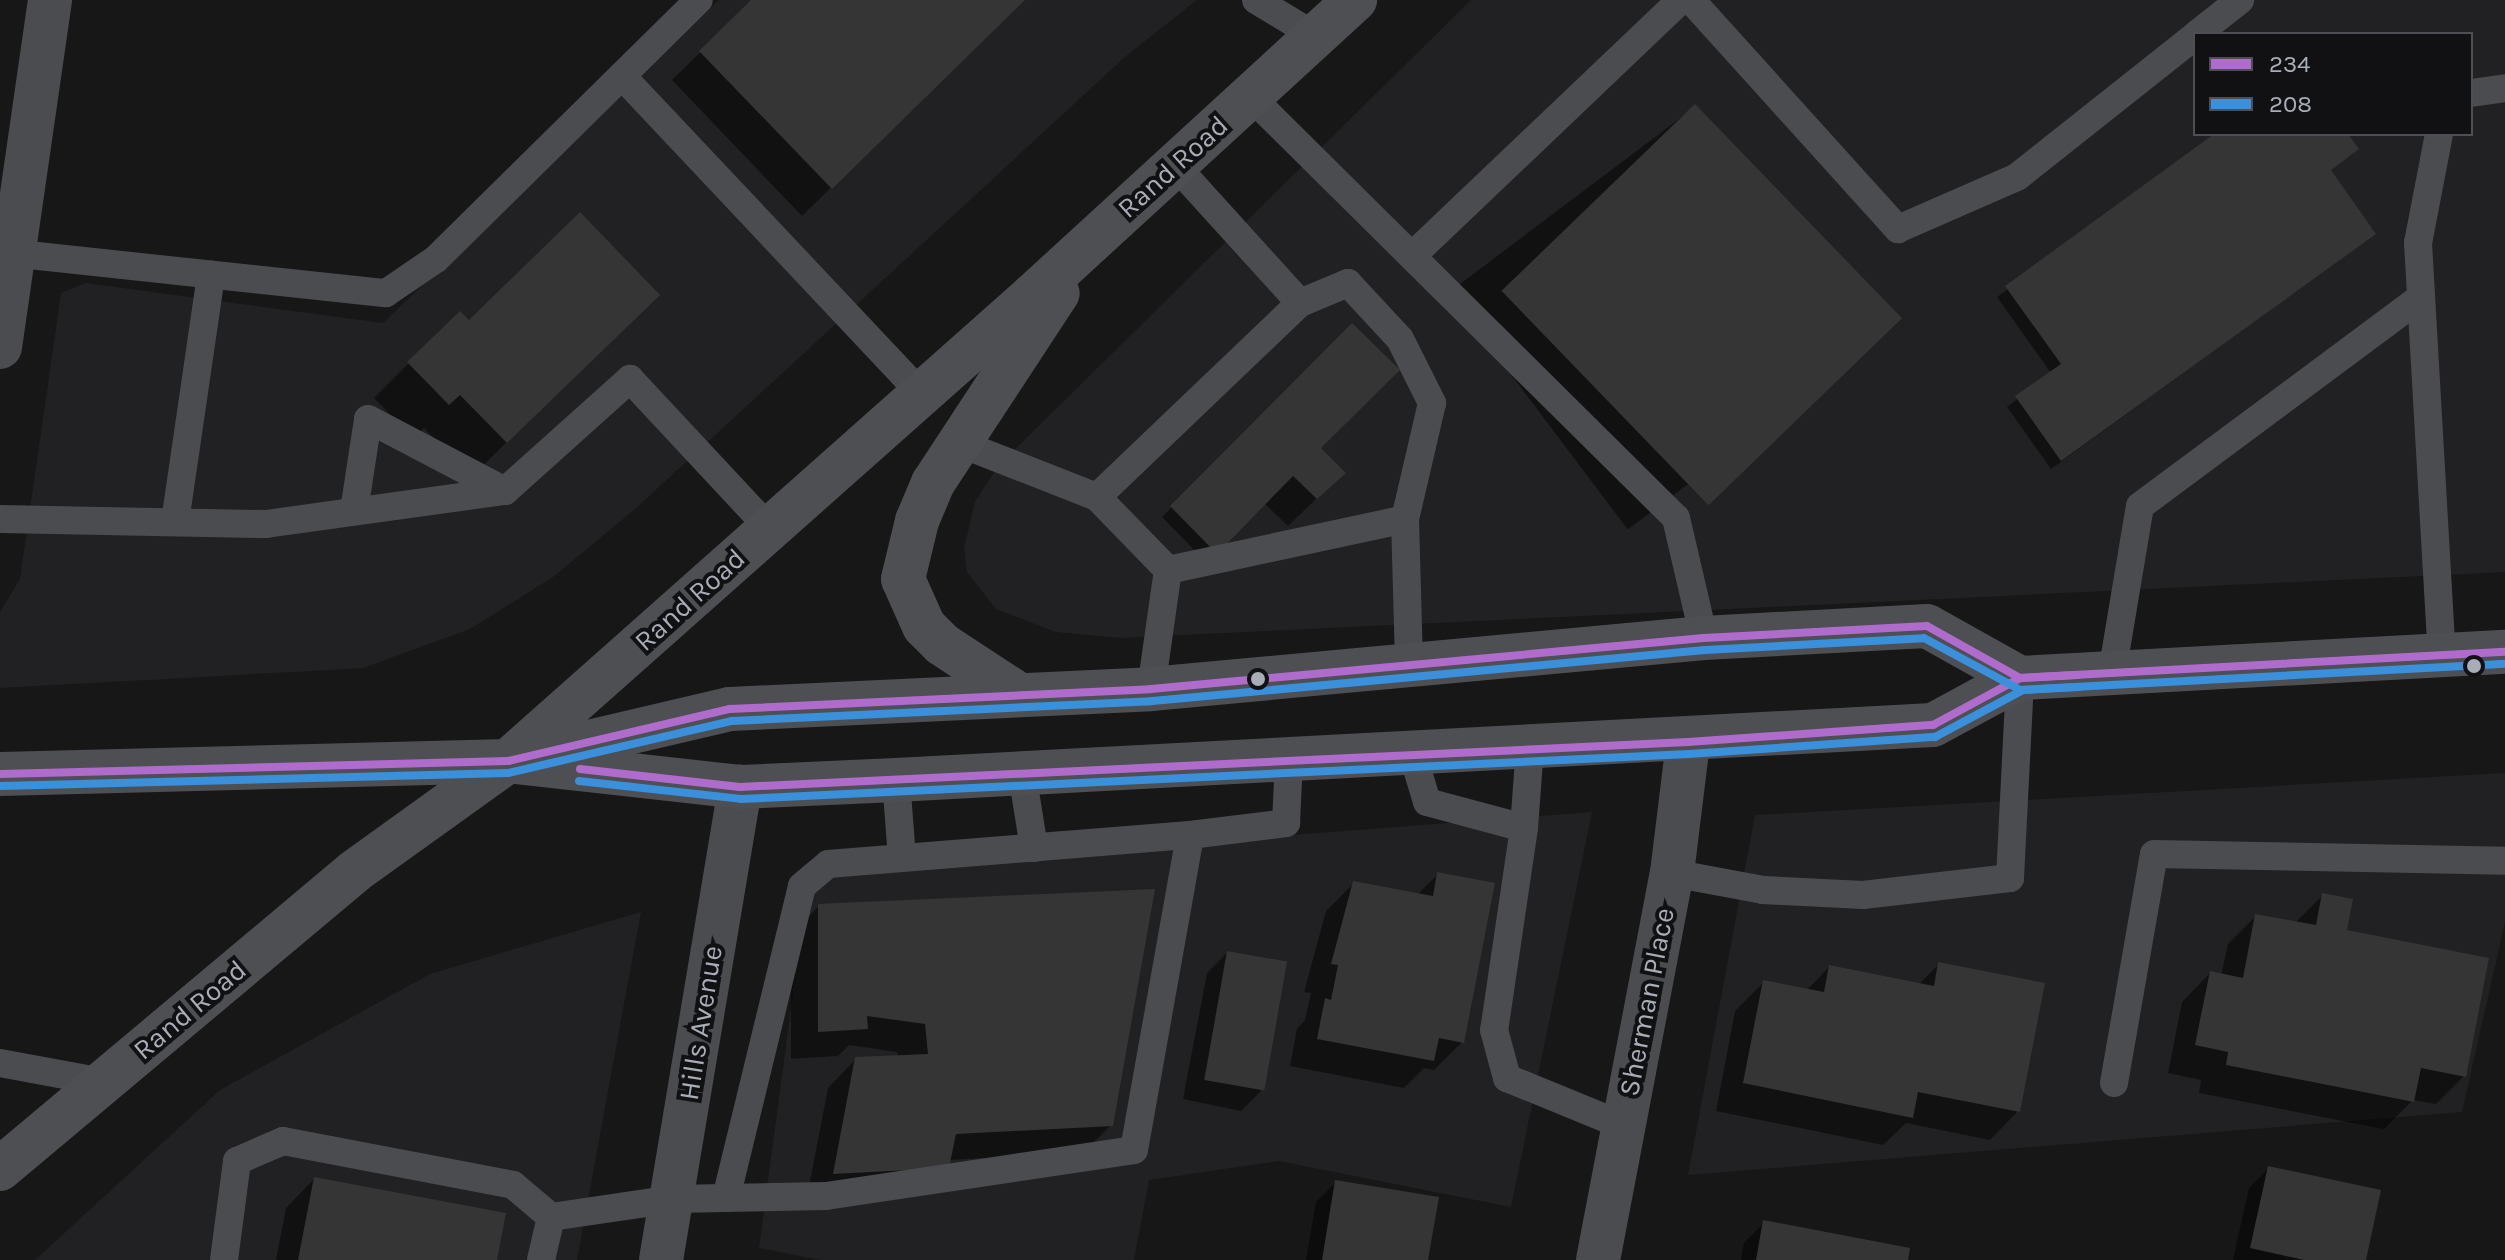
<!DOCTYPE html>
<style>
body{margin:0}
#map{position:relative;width:2505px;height:1260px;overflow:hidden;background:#171717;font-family:Karla,sans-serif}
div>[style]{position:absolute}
.built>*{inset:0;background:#212123}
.shadow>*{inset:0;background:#0007;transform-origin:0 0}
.building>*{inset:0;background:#353536;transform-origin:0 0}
.lane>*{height:28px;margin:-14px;padding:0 14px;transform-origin:14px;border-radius:14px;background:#4b4c50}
.street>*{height:44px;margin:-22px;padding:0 22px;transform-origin:22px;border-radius:22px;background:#4b4c50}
.primary>*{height:44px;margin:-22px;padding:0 22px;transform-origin:22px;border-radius:22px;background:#4d4f52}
.bus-1>*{height:8px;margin:-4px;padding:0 4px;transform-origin:4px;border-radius:4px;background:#b06ccc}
.bus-2>*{height:8px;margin:-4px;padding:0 4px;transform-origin:4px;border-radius:4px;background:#3a90db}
.dots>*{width:22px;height:22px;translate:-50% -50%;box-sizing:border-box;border:4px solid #111113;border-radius:50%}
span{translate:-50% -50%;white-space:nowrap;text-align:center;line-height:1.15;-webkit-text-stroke:8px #111113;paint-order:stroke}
.street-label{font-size:28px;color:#a8adb8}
.legend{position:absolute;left:2193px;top:32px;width:280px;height:104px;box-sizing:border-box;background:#111113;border:2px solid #4d4f55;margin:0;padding:10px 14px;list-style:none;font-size:24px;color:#a8adb8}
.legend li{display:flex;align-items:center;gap:16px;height:40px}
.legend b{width:40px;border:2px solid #4d4f55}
</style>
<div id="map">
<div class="built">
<div style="clip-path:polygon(719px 0,1197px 0,1126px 56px,634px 510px,553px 577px,470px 629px,363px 668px,0 688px,0 612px,20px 579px,61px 293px,86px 283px,383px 323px)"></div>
<div style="clip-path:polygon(evenodd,1471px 0,2505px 0,2505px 572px,1120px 638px,1056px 632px,996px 609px,967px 572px,964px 548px,975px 502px,998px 466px,1471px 0,2195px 34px,2471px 34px,2471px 134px,2195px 134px,2195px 34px)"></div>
<div style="clip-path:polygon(2505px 773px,2505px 922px,2462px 1112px,1688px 1175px,1755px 815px)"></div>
<div style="clip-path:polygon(1592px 812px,1511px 1207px,1279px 1161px,1149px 1180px,1134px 1260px,820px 1260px,759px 1248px,806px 896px,835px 870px)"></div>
<div style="clip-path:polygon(641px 912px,577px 1260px,35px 1260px,220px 1090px,430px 974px)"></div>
</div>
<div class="shadow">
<div style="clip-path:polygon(754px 0,1023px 0,802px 216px,672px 80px)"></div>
<div style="left:1695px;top:107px;width:297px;height:308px;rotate:53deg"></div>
<div style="clip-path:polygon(2218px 134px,2345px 134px,2356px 149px,2329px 171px,2374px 234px,2051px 469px,2007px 407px,2051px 373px,1997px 297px)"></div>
<div style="clip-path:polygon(469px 322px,622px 330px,471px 477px,424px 428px,413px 438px,374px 398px,409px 363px)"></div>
<div style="clip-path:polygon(1352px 326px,1319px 448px,1343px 473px,1288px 526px,1264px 503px,1206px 562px,1162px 517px)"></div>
<div style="clip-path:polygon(1438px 874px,1462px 1042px,1434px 1070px,1424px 1068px,1404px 1088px,1290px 1066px,1297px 1029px,1305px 1020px,1311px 993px,1304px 992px,1326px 911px,1354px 883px,1417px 895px)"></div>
<div style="clip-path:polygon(2323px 895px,2345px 932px,2464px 1076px,2436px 1104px,2413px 1100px,2384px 1129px,2199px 1093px,2201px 1080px,2168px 1073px,2182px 1002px,2210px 973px,2221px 976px,2228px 944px,2256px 916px,2295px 923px)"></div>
<div style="clip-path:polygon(819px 906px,1111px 1125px,1083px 1153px,948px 1160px,806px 1202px,828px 1088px,856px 1059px,898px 1058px,897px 1052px,849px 1045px,838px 1056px,791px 1059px,791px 935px)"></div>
<div style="clip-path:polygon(1227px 953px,1261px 1091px,1241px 1111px,1183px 1099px,1207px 973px)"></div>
<div style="clip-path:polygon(1939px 964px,2018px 1111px,1990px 1140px,1906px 1123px,1883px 1145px,1716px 1111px,1735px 1011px,1764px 982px,1806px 991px,1829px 967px,1918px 985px)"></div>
<div style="clip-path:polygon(2269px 1168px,2364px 1260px,2233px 1260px,2249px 1188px)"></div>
<div style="clip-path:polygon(314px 1179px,495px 1260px,276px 1260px,286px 1208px)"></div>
<div style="clip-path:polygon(1336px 1182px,1426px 1260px,1306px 1260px,1316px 1202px)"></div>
<div style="clip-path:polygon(1764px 1223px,1906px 1260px,1741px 1260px,1744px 1243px)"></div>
</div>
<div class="building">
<div style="clip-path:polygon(751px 0,1025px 0,832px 189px,699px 51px)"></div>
<div style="left:1695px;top:104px;width:298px;height:269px;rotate:46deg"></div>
<div style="clip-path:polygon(2214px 134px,2348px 134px,2359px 149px,2331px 170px,2376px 234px,2061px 461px,2015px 396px,2061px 364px,2005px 286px)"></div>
<div style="clip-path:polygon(580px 212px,660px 295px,507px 443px,460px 395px,449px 405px,407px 362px,460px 311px,469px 320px)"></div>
<div style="clip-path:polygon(1352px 323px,1400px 370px,1321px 448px,1346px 473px,1317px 499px,1293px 476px,1217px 554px,1170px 506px)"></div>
<div style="clip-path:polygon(1437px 872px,1495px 883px,1464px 1043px,1439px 1038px,1434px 1061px,1317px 1039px,1325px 998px,1331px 1000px,1338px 965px,1331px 964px,1353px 881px,1433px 896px)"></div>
<div style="clip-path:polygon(1155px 889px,1113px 1126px,956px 1134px,949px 1168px,833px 1174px,855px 1057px,928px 1054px,925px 1024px,867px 1016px,868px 1029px,818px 1032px,818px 904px)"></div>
<div style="clip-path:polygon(2322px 893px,2353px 899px,2347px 930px,2489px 958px,2466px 1077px,2421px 1068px,2414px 1102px,2226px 1065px,2228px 1052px,2195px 1045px,2210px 971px,2243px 978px,2255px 914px,2316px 925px)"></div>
<div style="left:1227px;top:951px;width:61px;height:131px;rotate:10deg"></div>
<div style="clip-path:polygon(1938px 962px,2045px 983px,2020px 1112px,1918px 1092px,1913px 1118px,1743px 1083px,1763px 980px,1824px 992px,1829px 965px,1934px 986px)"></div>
<div style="clip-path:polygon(2268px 1166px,2381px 1190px,2366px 1260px,2304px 1260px,2250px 1248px)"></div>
<div style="clip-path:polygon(314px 1177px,506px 1213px,497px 1260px,298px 1260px)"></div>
<div style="clip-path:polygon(1335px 1180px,1439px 1197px,1428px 1260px,1322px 1260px)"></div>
<div style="clip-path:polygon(1763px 1220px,1910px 1248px,1908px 1260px,1756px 1260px)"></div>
</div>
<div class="lane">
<div style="left:1256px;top:0;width:71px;rotate:31.2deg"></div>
<div style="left:1691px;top:0;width:309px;rotate:47.9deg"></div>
<div style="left:1898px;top:229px;width:130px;rotate:-23.6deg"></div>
<div style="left:2017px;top:177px;width:227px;rotate:-38.4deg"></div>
<div style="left:2197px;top:34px;width:55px;rotate:-38.3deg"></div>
<div style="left:622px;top:76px;width:437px;rotate:46.7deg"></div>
<div style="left:2471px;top:93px;width:34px;rotate:-8deg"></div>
<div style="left:1251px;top:97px;width:598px;rotate:44.73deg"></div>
<div style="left:1676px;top:518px;width:123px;rotate:76.9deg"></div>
<div style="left:2439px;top:134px;width:111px;rotate:100.9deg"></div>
<div style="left:2418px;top:243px;width:414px;rotate:86.7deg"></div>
<div style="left:1175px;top:165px;width:186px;rotate:47.8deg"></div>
<div style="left:1300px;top:303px;width:281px;rotate:136.3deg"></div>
<div style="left:1097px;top:497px;width:102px;rotate:45.8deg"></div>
<div style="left:1168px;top:570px;width:242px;rotate:-12.1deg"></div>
<div style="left:1405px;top:519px;width:144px;rotate:88.4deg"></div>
<div style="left:0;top:252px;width:388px;rotate:6.1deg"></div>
<div style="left:386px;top:293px;width:60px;rotate:-34.2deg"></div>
<div style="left:436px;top:259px;width:369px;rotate:-44.6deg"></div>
<div style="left:1412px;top:256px;width:371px;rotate:-43.6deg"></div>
<div style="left:1300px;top:303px;width:52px;rotate:-22.6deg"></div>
<div style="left:1348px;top:283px;width:76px;rotate:47.1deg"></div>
<div style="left:1400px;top:339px;width:72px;rotate:63.4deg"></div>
<div style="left:1432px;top:403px;width:119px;rotate:103.1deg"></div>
<div style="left:959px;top:443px;width:148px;rotate:21.4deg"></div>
<div style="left:354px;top:511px;width:93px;rotate:-81.3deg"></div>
<div style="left:368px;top:419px;width:155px;rotate:27.7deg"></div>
<div style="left:0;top:519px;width:266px;rotate:1.1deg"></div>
<div style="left:266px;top:524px;width:241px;rotate:-7.9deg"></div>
<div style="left:505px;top:491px;width:168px;rotate:-41.9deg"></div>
<div style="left:630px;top:379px;width:205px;rotate:47deg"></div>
<div style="left:175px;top:522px;width:250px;rotate:-81.7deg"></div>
<div style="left:2112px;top:673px;width:169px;rotate:-80.5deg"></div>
<div style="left:2140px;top:506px;width:350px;rotate:-36.6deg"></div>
<div style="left:1151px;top:689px;width:120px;rotate:-81.9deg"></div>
<div style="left:1412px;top:752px;width:52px;rotate:73.3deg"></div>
<div style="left:1427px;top:802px;width:100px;rotate:15deg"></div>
<div style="left:1524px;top:828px;width:204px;rotate:98.4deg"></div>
<div style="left:1494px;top:1030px;width:50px;rotate:74.8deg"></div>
<div style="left:1507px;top:1078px;width:126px;rotate:22.3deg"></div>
<div style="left:1022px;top:773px;width:76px;rotate:80.9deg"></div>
<div style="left:896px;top:780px;width:78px;rotate:85.6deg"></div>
<div style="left:1524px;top:828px;width:82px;rotate:-85.8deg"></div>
<div style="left:1672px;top:873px;width:93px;rotate:10.6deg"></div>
<div style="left:1763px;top:890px;width:100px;rotate:2.9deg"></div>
<div style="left:1863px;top:895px;width:148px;rotate:-6.6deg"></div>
<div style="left:2010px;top:878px;width:200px;rotate:-87.1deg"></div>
<div style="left:0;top:1063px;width:105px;rotate:10.5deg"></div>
<div style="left:2114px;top:1083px;width:232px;rotate:-80.1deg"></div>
<div style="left:2154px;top:854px;width:351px;rotate:1.1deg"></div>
<div style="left:726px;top:1198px;width:321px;rotate:-76.3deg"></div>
<div style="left:802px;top:886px;width:34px;rotate:-40deg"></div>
<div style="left:828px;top:864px;width:363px;rotate:-4.6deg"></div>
<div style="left:224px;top:1260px;width:100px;rotate:-82.5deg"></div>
<div style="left:237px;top:1161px;width:50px;rotate:-23.5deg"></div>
<div style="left:283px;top:1141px;width:234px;rotate:10.8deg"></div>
<div style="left:513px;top:1185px;width:50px;rotate:40.1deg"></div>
<div style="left:541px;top:1260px;width:44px;rotate:-76.9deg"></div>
<div style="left:551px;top:1217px;width:123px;rotate:-8.4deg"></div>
<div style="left:673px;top:1199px;width:153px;rotate:-1.1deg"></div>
<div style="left:826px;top:1196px;width:311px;rotate:-8.5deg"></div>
<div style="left:1134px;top:1150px;width:320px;rotate:-79.9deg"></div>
<div style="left:1190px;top:835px;width:97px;rotate:-7.1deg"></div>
<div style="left:1286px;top:823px;width:63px;rotate:-87.3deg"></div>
</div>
<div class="street">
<div style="left:0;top:347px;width:351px;rotate:-81.8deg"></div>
<div style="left:661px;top:1260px;width:480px;rotate:-80.5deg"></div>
<div style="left:1598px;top:1260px;width:394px;rotate:-79.2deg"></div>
<div style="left:1672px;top:873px;width:132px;rotate:-83deg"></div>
</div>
<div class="primary">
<div style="left:1018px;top:694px;width:91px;rotate:-146.7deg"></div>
<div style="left:942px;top:644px;width:25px;rotate:-135deg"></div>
<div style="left:924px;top:626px;width:51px;rotate:-114.1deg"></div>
<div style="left:903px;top:579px;width:60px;rotate:-76.4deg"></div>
<div style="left:917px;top:521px;width:41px;rotate:-67.2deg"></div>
<div style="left:933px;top:483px;width:227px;rotate:-56.7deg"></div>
<div style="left:538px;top:754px;width:197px;rotate:-13.2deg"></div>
<div style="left:730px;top:709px;width:421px;rotate:-2.7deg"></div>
<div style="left:1151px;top:689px;width:555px;rotate:-5.27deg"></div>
<div style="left:1704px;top:638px;width:223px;rotate:-3.1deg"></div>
<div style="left:1927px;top:626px;width:107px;rotate:29.2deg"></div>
<div style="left:0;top:774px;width:508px;rotate:-1.47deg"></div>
<div style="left:508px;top:761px;width:233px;rotate:6.4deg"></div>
<div style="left:740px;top:787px;width:156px;rotate:-2.6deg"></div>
<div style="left:896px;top:780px;width:1038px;rotate:-3.04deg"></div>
<div style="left:1933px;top:725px;width:99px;rotate:-28.4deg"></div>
<div style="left:2020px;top:678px;width:486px;rotate:-3.1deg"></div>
<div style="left:0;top:1169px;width:463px;rotate:-40deg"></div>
<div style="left:355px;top:871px;width:188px;rotate:-35.7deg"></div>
<div style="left:508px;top:761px;width:702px;rotate:-41.59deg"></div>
<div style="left:1033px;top:295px;width:437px;rotate:-42.5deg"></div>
</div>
<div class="bus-1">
<div style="left:580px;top:769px;width:161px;rotate:6.4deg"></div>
<div style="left:740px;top:787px;width:949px;rotate:-2.72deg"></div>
<div style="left:1688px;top:742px;width:246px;rotate:-4deg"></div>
<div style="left:1933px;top:725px;width:99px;rotate:-28.4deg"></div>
<div style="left:2020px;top:678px;width:58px;rotate:-3deg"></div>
<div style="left:0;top:774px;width:508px;rotate:-1.47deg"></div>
<div style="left:508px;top:761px;width:228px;rotate:-13.2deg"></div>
<div style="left:730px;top:709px;width:421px;rotate:-2.7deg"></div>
<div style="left:1151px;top:689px;width:555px;rotate:-5.27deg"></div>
<div style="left:1704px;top:638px;width:223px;rotate:-3.1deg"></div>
<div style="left:1927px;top:626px;width:107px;rotate:29.2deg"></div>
<div style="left:2020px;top:678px;width:486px;rotate:-3.1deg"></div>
</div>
<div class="bus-2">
<div style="left:579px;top:781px;width:163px;rotate:6.3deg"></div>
<div style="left:741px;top:799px;width:949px;rotate:-2.72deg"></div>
<div style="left:1689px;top:754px;width:247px;rotate:-4deg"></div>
<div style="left:1935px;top:737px;width:100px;rotate:-28.1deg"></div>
<div style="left:2023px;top:690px;width:56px;rotate:-3.1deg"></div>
<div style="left:0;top:786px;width:508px;rotate:-1.47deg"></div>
<div style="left:508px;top:773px;width:230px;rotate:-13.1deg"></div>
<div style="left:732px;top:721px;width:420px;rotate:-2.7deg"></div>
<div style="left:1152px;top:701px;width:555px;rotate:-5.27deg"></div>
<div style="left:1705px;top:650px;width:219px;rotate:-3.1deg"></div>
<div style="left:1924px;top:638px;width:109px;rotate:28.4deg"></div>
<div style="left:2020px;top:690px;width:486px;rotate:-3.1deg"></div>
</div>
<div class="dots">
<div style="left:2474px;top:666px;background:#a8adb8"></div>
<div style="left:1258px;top:679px;background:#a8adb8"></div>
</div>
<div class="street-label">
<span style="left:1173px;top:167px;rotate:-42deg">Rand Road</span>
<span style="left:690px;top:600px;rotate:-42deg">Rand Road</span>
<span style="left:1647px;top:1002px;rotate:-79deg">Sherman Place</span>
<span style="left:190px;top:1010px;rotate:-40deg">Rand Road</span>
<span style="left:701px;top:1023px;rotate:-81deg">Hills Avenue</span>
</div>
<ul class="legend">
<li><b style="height:10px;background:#b06ccc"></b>234</li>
<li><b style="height:10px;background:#3a90db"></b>208</li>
</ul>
</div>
